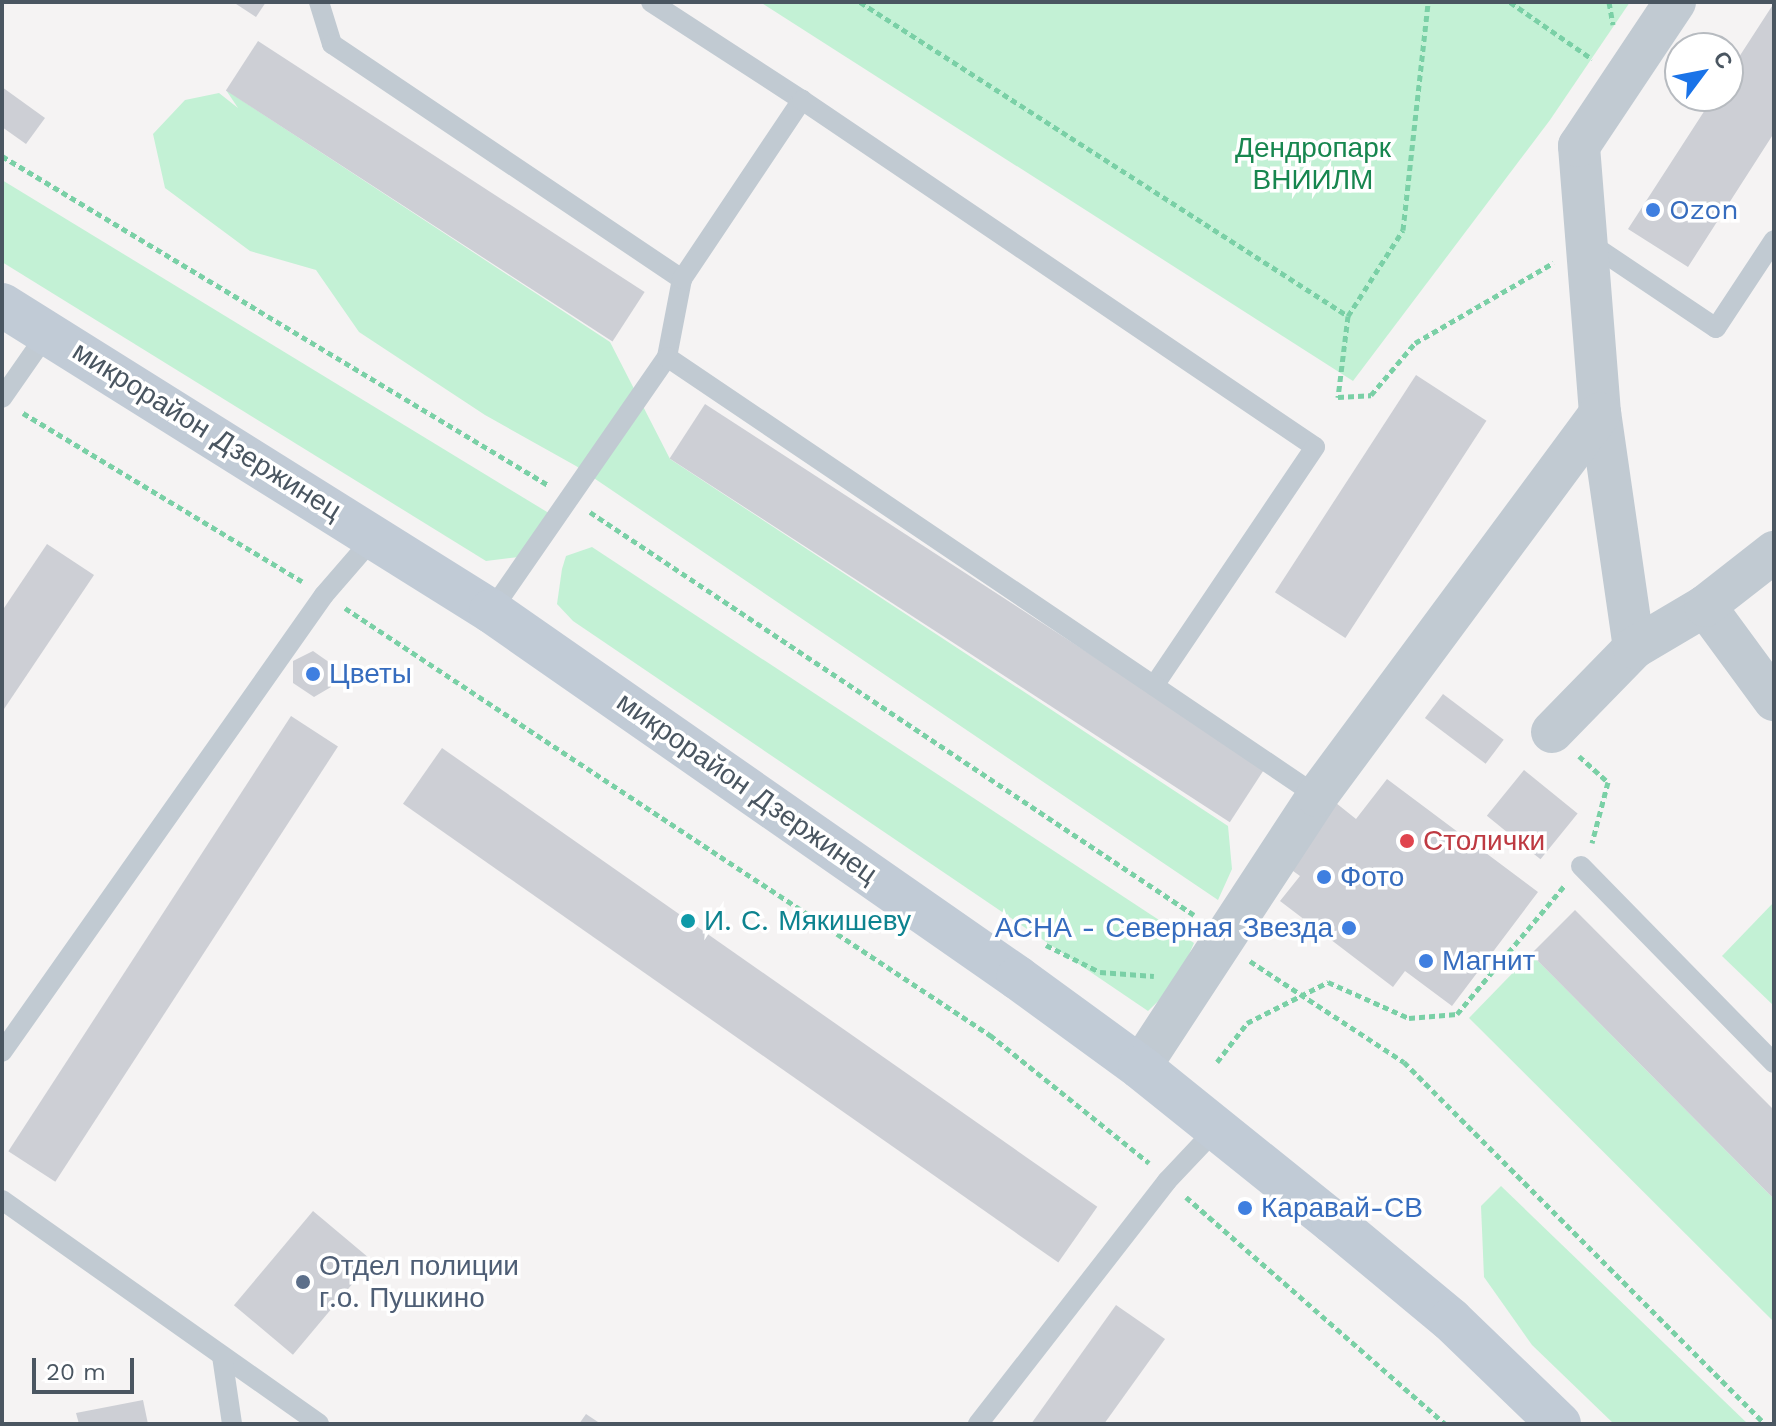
<!DOCTYPE html>
<meta charset="utf-8">
<style>
body{margin:0}
#map{position:relative;width:1776px;height:1426px;overflow:hidden;background:#f5f3f3;font-family:"Work Sans",sans-serif}
div>[style]{position:absolute}
.green>*{inset:0;background:#c3f1d5}
.building>*{inset:0;background:#cdcfd5;transform-origin:0 0}
.path>*{height:5px;margin-top:-2.5px;transform-origin:0;background:repeating-linear-gradient(90deg,#7ad0a6 0 6px,transparent 0 10px)}
.service>*{height:20px;margin:-10px;padding:0 10px;transform-origin:10px;border-radius:10px;background:#c1cad2}
.minor>*{height:42px;margin:-21px;padding:0 21px;transform-origin:21px;border-radius:21px;background:#c1cad2}
.secondary>*{height:44px;margin:-22px;padding:0 22px;transform-origin:22px;border-radius:22px;background:#c1cbd6}
.dots>*{width:22px;height:22px;translate:-50% -50%;box-sizing:border-box;border:4px solid #fff;border-radius:50%}
span{translate:-50% -50%;white-space:nowrap;text-align:center;line-height:1.15;-webkit-text-stroke:7px #fff;paint-order:stroke}
.park-label{font-size:28px;color:#17864f}
.shop-label{font-size:28px;color:#366cbe}
.left{translate:0 -50%;text-align:left}
.right{translate:-100% -50%;text-align:right}
.street-label{font-size:28px;color:#4a5661}
.health-label{font-size:28px;color:#be3a42}
.culture-label{font-size:28px;color:#0d838f}
.service-label{font-size:28px;color:#4e5e75}
.frame{position:absolute;inset:0;border:4px solid #4a5661;pointer-events:none}
.north{position:absolute;left:1664px;top:32px;width:80px;height:80px;box-sizing:border-box;background:#fff;border:2px solid #b7bbc0;border-radius:50%;rotate:58deg;font-size:22px;font-weight:700;line-height:32px;text-align:center;color:#4a5661}
.north::after{content:'';display:block;margin:auto;width:28px;height:36px;background:#1a73e8;clip-path:polygon(50% 0,100% 100%,50% 72%,0 100%)}
.scale{position:absolute;left:32px;top:1358px;width:102px;height:36px;box-sizing:border-box;border:4px solid #4a5661;border-top:0;padding-left:10px;font-size:24px;line-height:28px;white-space:nowrap;color:#4a5661;-webkit-text-stroke:6px #fff;paint-order:stroke}
</style>
<div id="map">
<div class="green">
<div style="clip-path:polygon(760px 2px,1630px 2px,1550px 120px,1353px 381px)"></div>
<div style="clip-path:polygon(226px 90px,610px 342px,670px 459px,1228px 826px,1232px 869px,1218px 900px,576px 466px,485px 415px,359px 332px,316px 270px,250px 251px,165px 188px,153px 134px,185px 100px,219px 93px,238px 108px)"></div>
<div style="clip-path:polygon(2px 180px,552px 515px,519px 557px,486px 561px,2px 262px)"></div>
<div style="clip-path:polygon(592px 547px,1194px 943px,1176px 984px,1148px 1011px,573px 621px,557px 604px,562px 569px,566px 556px)"></div>
<div style="clip-path:polygon(1774px 902px,1774px 1006px,1722px 956px)"></div>
<div style="clip-path:polygon(1531px 954px,1774px 1199px,1774px 1322px,1469px 1018px)"></div>
<div style="clip-path:polygon(1501px 1186px,1748px 1424px,1614px 1424px,1532px 1345px,1484px 1277px,1481px 1206px)"></div>
</div>
<div class="building">
<div style="clip-path:polygon(233px 2px,266px 2px,256px 17px)"></div>
<div style="clip-path:polygon(1774px 3px,1774px 133px,1688px 267px,1628px 229px,1714px 96px,1728px 96px,1728px 74px)"></div>
<div style="left:258px;top:41px;width:461px;height:59px;rotate:33deg"></div>
<div style="clip-path:polygon(2px 87px,45px 118px,26px 144px,2px 127px)"></div>
<div style="left:1416px;top:375px;width:84px;height:259px;rotate:33deg"></div>
<div style="left:705px;top:404px;width:668px;height:65px;rotate:33deg"></div>
<div style="clip-path:polygon(47px 544px,94px 575px,2px 712px,2px 611px)"></div>
<div style="clip-path:polygon(313px 651px,333px 665px,331px 687px,314px 697px,293px 683px,293px 661px)"></div>
<div style="left:1443px;top:694px;width:76px;height:30px;rotate:37deg"></div>
<div style="left:291px;top:716px;width:56px;height:519px;rotate:33deg"></div>
<div style="left:442px;top:748px;width:800px;height:68px;rotate:35deg"></div>
<div style="left:1524px;top:770px;width:69px;height:59px;rotate:39deg"></div>
<div style="clip-path:polygon(1387px 779px,1538px 892px,1452px 1006px,1405px 971px,1393px 987px,1280px 901px,1300px 876px,1282px 863px,1331px 799px,1356px 819px)"></div>
<div style="clip-path:polygon(1575px 910px,1774px 1110px,1774px 1199px,1531px 954px)"></div>
<div style="left:313px;top:1211px;width:77px;height:123px;rotate:40deg"></div>
<div style="clip-path:polygon(1116px 1305px,1165px 1339px,1104px 1424px,1031px 1424px)"></div>
<div style="clip-path:polygon(143px 1400px,148px 1424px,79px 1424px,76px 1413px)"></div>
<div style="clip-path:polygon(586px 1414px,601px 1424px,579px 1424px)"></div>
</div>
<div class="path">
<div style="left:860px;top:2px;width:580px;rotate:32.76deg"></div>
<div style="left:1348px;top:316px;width:82px;rotate:97deg"></div>
<div style="left:1338px;top:397px;width:33px;rotate:-3deg"></div>
<div style="left:1371px;top:395px;width:68px;rotate:-49.8deg"></div>
<div style="left:1415px;top:343px;width:160px;rotate:-30.1deg"></div>
<div style="left:1510px;top:2px;width:100px;rotate:34.8deg"></div>
<div style="left:1609px;top:2px;width:23px;rotate:80deg"></div>
<div style="left:2px;top:156px;width:637px;rotate:31.07deg"></div>
<div style="left:1348px;top:316px;width:102px;rotate:-57.4deg"></div>
<div style="left:1403px;top:230px;width:229px;rotate:-83.7deg"></div>
<div style="left:23px;top:413px;width:326px;rotate:31.1deg"></div>
<div style="left:590px;top:512px;width:726px;rotate:33.71deg"></div>
<div style="left:345px;top:608px;width:774px;rotate:33.51deg"></div>
<div style="left:990px;top:1035px;width:204px;rotate:38.8deg"></div>
<div style="left:1579px;top:756px;width:39px;rotate:42deg"></div>
<div style="left:1608px;top:782px;width:63px;rotate:104.7deg"></div>
<div style="left:1046px;top:945px;width:60px;rotate:26.6deg"></div>
<div style="left:1100px;top:972px;width:54px;rotate:4.2deg"></div>
<div style="left:1250px;top:961px;width:184px;rotate:33.3deg"></div>
<div style="left:1404px;top:1062px;width:511px;rotate:45.08deg"></div>
<div style="left:1217px;top:1062px;width:49px;rotate:-52.4deg"></div>
<div style="left:1247px;top:1023px;width:91px;rotate:-26.8deg"></div>
<div style="left:1328px;top:982px;width:89px;rotate:24deg"></div>
<div style="left:1409px;top:1018px;width:48px;rotate:-4.8deg"></div>
<div style="left:1457px;top:1014px;width:168px;rotate:-50.1deg"></div>
<div style="left:1186px;top:1197px;width:344px;rotate:41.2deg"></div>
</div>
<div class="service">
<div style="left:319px;top:2px;width:44px;rotate:72.8deg"></div>
<div style="left:332px;top:44px;width:422px;rotate:33.9deg"></div>
<div style="left:682px;top:279px;width:79px;rotate:100.9deg"></div>
<div style="left:667px;top:357px;width:309px;rotate:124.7deg"></div>
<div style="left:651px;top:2px;width:180px;rotate:33deg"></div>
<div style="left:1588px;top:242px;width:154px;rotate:33.9deg"></div>
<div style="left:1716px;top:328px;width:105px;rotate:-56.6deg"></div>
<div style="left:682px;top:279px;width:216px;rotate:-56.2deg"></div>
<div style="left:802px;top:100px;width:619px;rotate:34.07deg"></div>
<div style="left:1315px;top:447px;width:288px;rotate:124deg"></div>
<div style="left:667px;top:357px;width:784px;rotate:34.03deg"></div>
<div style="left:2px;top:398px;width:80px;rotate:-55.1deg"></div>
<div style="left:1581px;top:866px;width:276px;rotate:45.6deg"></div>
<div style="left:2px;top:1052px;width:559px;rotate:-54.83deg"></div>
<div style="left:324px;top:595px;width:79px;rotate:-49.1deg"></div>
<div style="left:2px;top:1200px;width:388px;rotate:35.2deg"></div>
<div style="left:222px;top:1356px;width:69px;rotate:81.6deg"></div>
<div style="left:978px;top:1424px;width:308px;rotate:-52.1deg"></div>
<div style="left:1167px;top:1181px;width:74px;rotate:-46.6deg"></div>
</div>
<div class="minor">
<div style="left:1705px;top:606px;width:117px;rotate:53.7deg"></div>
<div style="left:1634px;top:648px;width:237px;rotate:-98.2deg"></div>
<div style="left:1600px;top:413px;width:268px;rotate:-94.5deg"></div>
<div style="left:1579px;top:146px;width:173px;rotate:-56.3deg"></div>
<div style="left:1552px;top:732px;width:117px;rotate:-45.7deg"></div>
<div style="left:1634px;top:648px;width:82px;rotate:-30.6deg"></div>
<div style="left:1705px;top:606px;width:88px;rotate:-38deg"></div>
<div style="left:1140px;top:1067px;width:324px;rotate:-56.8deg"></div>
<div style="left:1317px;top:796px;width:476px;rotate:-53.5deg"></div>
</div>
<div class="secondary">
<div style="left:2px;top:305px;width:577px;rotate:32.04deg"></div>
<div style="left:491px;top:611px;width:642px;rotate:34.85deg"></div>
<div style="left:1018px;top:978px;width:151px;rotate:36.1deg"></div>
<div style="left:1140px;top:1067px;width:248px;rotate:38.8deg"></div>
<div style="left:1333px;top:1222px;width:153px;rotate:39.7deg"></div>
<div style="left:1451px;top:1320px;width:150px;rotate:43.9deg"></div>
</div>
<div class="dots">
<div style="left:1653px;top:210px;background:#3f7fe0"></div>
<div style="left:313px;top:674px;background:#3f7fe0"></div>
<div style="left:1407px;top:841px;background:#e0444e"></div>
<div style="left:1324px;top:877px;background:#3f7fe0"></div>
<div style="left:688px;top:921px;background:#0f9aa8"></div>
<div style="left:1349px;top:928px;background:#3f7fe0"></div>
<div style="left:1426px;top:961px;background:#3f7fe0"></div>
<div style="left:1245px;top:1208px;background:#3f7fe0"></div>
<div style="left:303px;top:1282px;background:#5c6f8a"></div>
</div>
<div class="park-label">
<span style="left:1313px;top:164px">Дендропарк<br>ВНИИЛМ</span>
</div>
<div class="shop-label">
<span class="left" style="left:1669px;top:210px">Ozon</span>
<span class="left" style="left:329px;top:674px">Цветы</span>
<span class="left" style="left:1340px;top:877px">Фото</span>
<span class="right" style="left:1333px;top:928px">АСНА - Северная Звезда</span>
<span class="left" style="left:1442px;top:961px">Магнит</span>
<span class="left" style="left:1261px;top:1208px">Каравай-СВ</span>
</div>
<div class="street-label">
<span style="left:207px;top:431px;rotate:32deg">микрорайон Дзержинец</span>
<span style="left:747px;top:788px;rotate:35deg">микрорайон Дзержинец</span>
</div>
<div class="health-label">
<span class="left" style="left:1423px;top:841px">Столички</span>
</div>
<div class="culture-label">
<span class="left" style="left:704px;top:921px">И. С. Мякишеву</span>
</div>
<div class="service-label">
<span class="left" style="left:319px;top:1282px">Отдел полиции<br>г.о. Пушкино</span>
</div>
<div class="frame"></div>
<div class="north">С</div>
<div class="scale">20 m</div>
</div>
